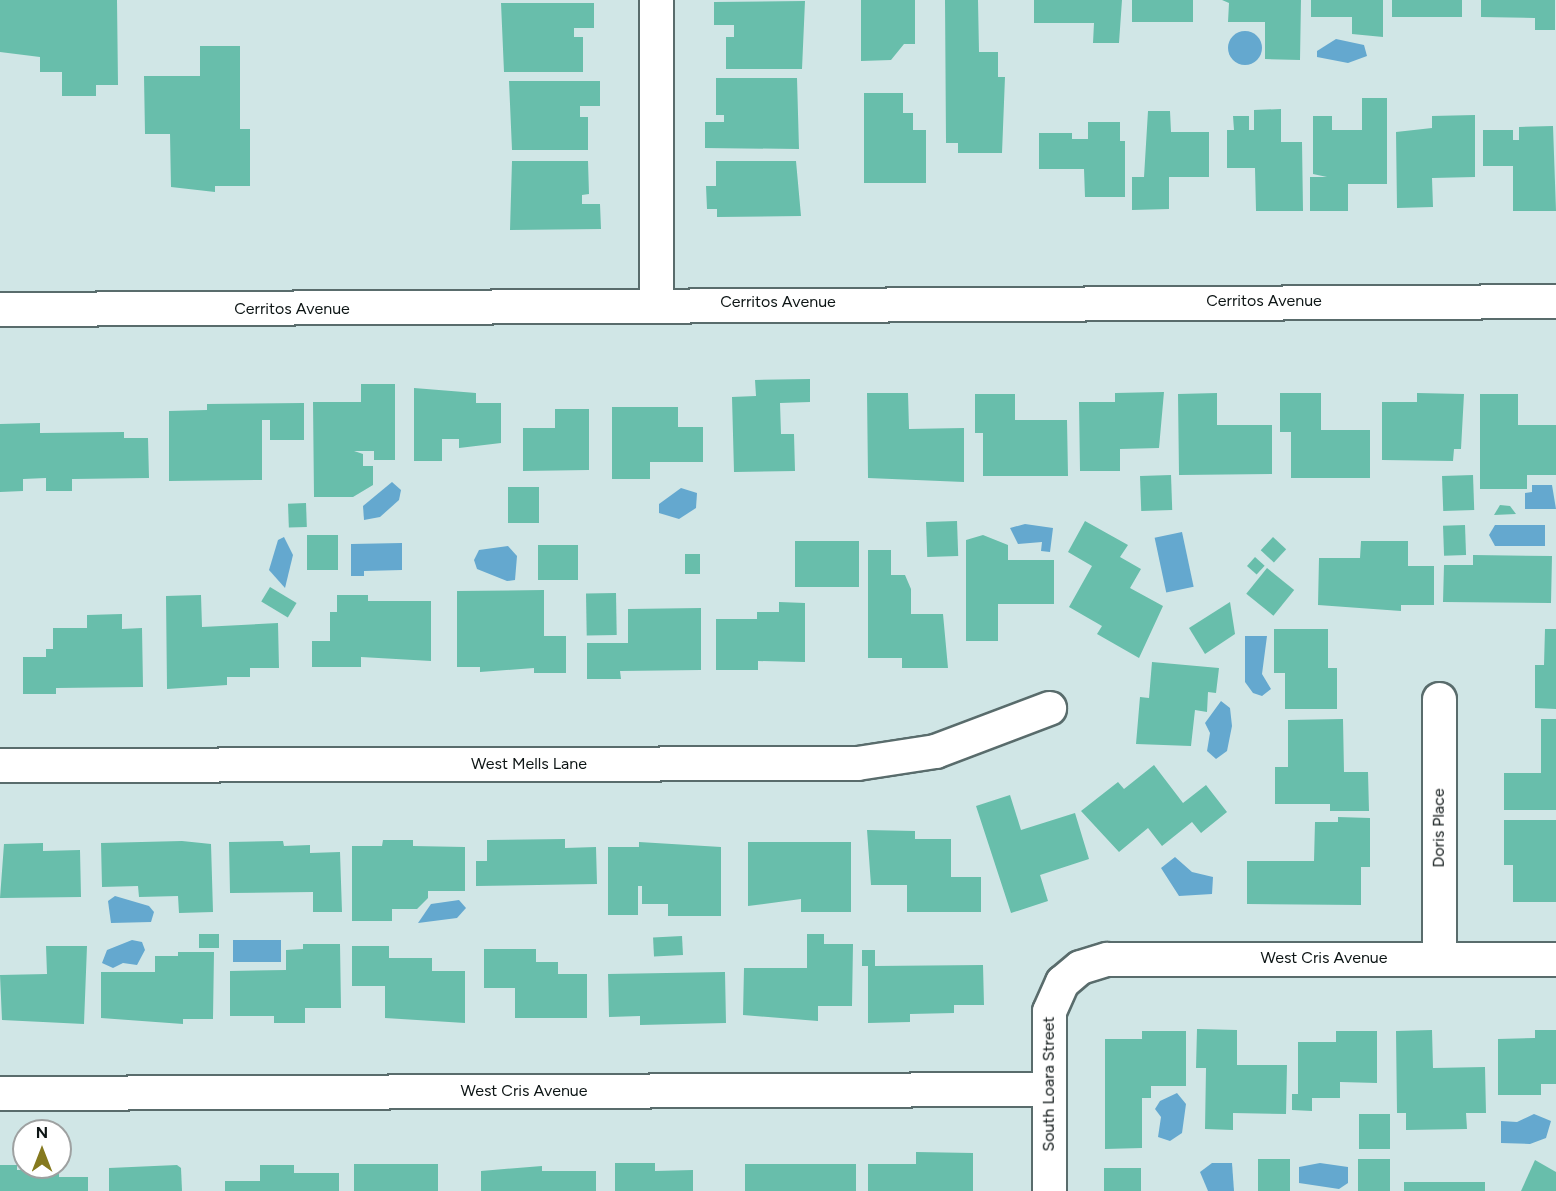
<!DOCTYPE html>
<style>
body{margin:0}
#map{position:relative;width:1556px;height:1191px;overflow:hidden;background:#d0e6e6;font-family:Figtree,sans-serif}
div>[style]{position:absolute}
.water>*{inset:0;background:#64a8cf;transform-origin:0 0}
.round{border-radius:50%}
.building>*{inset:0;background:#68beab;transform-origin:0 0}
.roads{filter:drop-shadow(2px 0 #596c6c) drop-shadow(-2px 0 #596c6c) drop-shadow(0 2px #596c6c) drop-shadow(0 -2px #596c6c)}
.minor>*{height:33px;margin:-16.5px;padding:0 16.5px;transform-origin:16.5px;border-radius:16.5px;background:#fff}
span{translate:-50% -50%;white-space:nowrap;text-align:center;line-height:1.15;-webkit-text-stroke:4.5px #fff;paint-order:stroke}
.street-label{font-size:16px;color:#0d1515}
.north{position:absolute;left:12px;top:1119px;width:60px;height:60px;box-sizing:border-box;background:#fff;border:2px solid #9ea1a1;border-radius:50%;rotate:0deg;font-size:16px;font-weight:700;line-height:24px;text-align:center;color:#0d1515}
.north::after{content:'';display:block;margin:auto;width:21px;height:27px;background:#85791e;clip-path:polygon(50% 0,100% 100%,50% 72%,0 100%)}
</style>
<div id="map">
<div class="water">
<div class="round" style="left:1228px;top:31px;width:34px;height:34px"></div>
<div style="clip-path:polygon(1336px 39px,1364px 45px,1367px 56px,1348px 63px,1317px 57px,1317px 51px)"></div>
<div style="clip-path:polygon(392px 482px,401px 490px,399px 500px,380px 517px,364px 520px,363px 506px)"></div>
<div style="clip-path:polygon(1532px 485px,1552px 485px,1556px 509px,1525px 509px,1525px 493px,1532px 492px)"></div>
<div style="clip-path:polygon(681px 488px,697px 493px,696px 508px,679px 519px,659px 513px,659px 504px)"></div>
<div style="clip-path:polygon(1025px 524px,1053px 528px,1050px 552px,1041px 551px,1042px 542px,1018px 544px,1010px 528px)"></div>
<div style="clip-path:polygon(1495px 525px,1545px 525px,1545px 546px,1495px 546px,1489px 535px)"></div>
<div style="left:1182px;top:532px;width:56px;height:28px;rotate:78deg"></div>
<div style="clip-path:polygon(284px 537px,293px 555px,285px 588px,269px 570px,278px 540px)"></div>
<div style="clip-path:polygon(402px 543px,402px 570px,364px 571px,364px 576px,351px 576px,351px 544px)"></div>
<div style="clip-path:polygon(508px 546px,517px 556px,515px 580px,507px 581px,477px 569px,474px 560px,479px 550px)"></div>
<div style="clip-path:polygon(1245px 636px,1267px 636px,1262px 674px,1271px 689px,1262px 696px,1253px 693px,1245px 682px)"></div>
<div style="clip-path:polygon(1221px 701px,1230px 708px,1232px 726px,1227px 751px,1216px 759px,1207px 751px,1210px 733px,1205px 723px)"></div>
<div style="clip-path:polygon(1175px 857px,1192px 872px,1213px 877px,1212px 894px,1179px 896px,1161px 868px)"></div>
<div style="clip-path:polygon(115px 896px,149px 906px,154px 912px,151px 922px,111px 923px,108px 901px)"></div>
<div style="clip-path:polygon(459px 900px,466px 908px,457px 918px,418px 923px,431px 904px)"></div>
<div style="clip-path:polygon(132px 940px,142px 942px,145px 950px,137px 965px,123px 963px,113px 968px,102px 963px,107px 950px)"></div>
<div style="left:233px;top:940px;width:48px;height:22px"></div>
<div style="clip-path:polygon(1177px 1093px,1186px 1104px,1182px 1133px,1170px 1141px,1158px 1137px,1161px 1117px,1155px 1109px,1160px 1101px)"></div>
<div style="clip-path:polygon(1534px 1114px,1551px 1121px,1546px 1138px,1530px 1144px,1501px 1143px,1501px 1121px,1517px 1122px)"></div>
<div style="clip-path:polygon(1212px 1163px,1232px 1163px,1234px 1191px,1208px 1191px,1200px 1172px)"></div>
<div style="clip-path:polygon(1320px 1163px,1348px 1167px,1348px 1183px,1339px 1189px,1299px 1183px,1299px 1167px)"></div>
</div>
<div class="building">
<div style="clip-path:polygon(0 0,117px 0,118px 85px,96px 85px,96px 96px,62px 96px,62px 72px,40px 72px,40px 57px,0 52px)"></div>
<div style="clip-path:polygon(861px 0,915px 0,915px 44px,904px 44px,891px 60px,861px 61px)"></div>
<div style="clip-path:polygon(945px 0,978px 0,979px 52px,998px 52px,998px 77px,1005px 77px,1002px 153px,958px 153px,958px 143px,946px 143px)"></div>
<div style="clip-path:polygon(1034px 0,1122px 0,1119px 43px,1093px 43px,1094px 23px,1034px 23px)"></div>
<div style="left:1132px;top:0;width:61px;height:22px"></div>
<div style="clip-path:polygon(1222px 0,1301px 0,1300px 60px,1265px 59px,1265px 22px,1228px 22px,1229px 3px)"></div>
<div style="clip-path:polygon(1311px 0,1383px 0,1383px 37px,1352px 34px,1352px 17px,1311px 17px)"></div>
<div style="left:1392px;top:0;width:70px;height:17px"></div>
<div style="clip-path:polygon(1481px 0,1555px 0,1555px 30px,1535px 30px,1535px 18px,1481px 17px)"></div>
<div style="clip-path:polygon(805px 1px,802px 69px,726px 69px,726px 37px,734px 37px,734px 25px,714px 25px,714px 2px)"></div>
<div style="clip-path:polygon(501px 3px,594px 3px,594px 28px,574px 28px,574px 37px,583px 37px,583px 72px,504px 72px)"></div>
<div style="clip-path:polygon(200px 46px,240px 46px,240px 129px,250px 129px,250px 186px,215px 186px,215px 192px,171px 187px,170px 134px,145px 134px,144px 76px,200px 76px)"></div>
<div style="clip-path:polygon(716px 78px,797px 78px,799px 149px,705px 148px,705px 122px,724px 122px,724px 115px,716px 115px)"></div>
<div style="clip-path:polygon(509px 81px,600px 81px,600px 106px,580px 106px,580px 117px,588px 117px,588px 150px,512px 150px)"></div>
<div style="clip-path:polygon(864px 93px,903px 93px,903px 113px,913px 113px,913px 130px,926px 130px,926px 183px,864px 183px)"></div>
<div style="clip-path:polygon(1362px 98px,1387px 98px,1387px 184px,1348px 184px,1348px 211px,1310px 211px,1310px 177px,1327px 177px,1313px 174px,1313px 116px,1332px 116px,1332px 130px,1362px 130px)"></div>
<div style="clip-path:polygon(1281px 109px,1281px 142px,1302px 142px,1303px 211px,1256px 211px,1255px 168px,1227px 168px,1227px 130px,1234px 130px,1233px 116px,1249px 116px,1249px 130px,1254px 130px,1254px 110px)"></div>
<div style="clip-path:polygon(1148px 111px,1170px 111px,1171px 132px,1209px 132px,1209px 177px,1169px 177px,1169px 209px,1132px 210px,1132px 177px,1144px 177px)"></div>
<div style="clip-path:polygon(1475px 115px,1475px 177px,1432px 178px,1433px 207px,1397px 208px,1396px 132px,1432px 128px,1432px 116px)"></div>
<div style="clip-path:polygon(1088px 122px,1120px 122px,1120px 141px,1125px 141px,1125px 197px,1085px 197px,1084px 169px,1039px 169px,1039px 133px,1072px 133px,1072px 139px,1088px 139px)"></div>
<div style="clip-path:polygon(1553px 126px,1556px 211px,1513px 211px,1513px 166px,1483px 166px,1483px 130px,1513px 130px,1513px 140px,1519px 140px,1519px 127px)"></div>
<div style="clip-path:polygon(512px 161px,588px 161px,589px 194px,582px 195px,582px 204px,600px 204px,601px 229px,510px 230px)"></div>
<div style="clip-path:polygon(716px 161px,796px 161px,801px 216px,717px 217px,717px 209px,707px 209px,706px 186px,716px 186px)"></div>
<div style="clip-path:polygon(810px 379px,810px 402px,780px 403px,781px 434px,794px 434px,795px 471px,734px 472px,732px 397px,756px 396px,755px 380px)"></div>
<div style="clip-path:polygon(361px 384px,395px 384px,395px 460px,374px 460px,374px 451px,354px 451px,363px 454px,363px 466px,373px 466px,373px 485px,353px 497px,314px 497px,313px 402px,361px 402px)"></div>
<div style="clip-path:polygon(414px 388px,476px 393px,476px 403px,501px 403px,501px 443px,459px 448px,459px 439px,442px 439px,442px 461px,414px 461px)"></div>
<div style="clip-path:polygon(1164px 392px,1159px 448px,1120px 449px,1120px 471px,1080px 471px,1079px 402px,1115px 402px,1115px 393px)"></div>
<div style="clip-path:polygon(867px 393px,908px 393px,909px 429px,964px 428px,964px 482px,868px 478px)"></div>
<div style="clip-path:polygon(1217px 393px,1217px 425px,1272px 425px,1272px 474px,1179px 475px,1178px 394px)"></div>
<div style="clip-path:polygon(1280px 393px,1321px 393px,1321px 430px,1370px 430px,1370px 478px,1291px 478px,1291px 432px,1280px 432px)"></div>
<div style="clip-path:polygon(1417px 393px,1464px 394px,1461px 449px,1454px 449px,1453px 461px,1382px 460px,1382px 402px,1417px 402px)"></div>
<div style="clip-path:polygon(975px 394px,1015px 394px,1015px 420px,1067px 420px,1068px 476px,983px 476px,983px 433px,975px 433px)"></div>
<div style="clip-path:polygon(1480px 394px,1518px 394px,1518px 425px,1556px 425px,1556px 475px,1527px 475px,1527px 489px,1480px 489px)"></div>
<div style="clip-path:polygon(304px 403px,304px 440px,270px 440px,270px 420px,262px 420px,262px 480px,169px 481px,169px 411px,207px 410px,207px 404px)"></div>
<div style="clip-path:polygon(612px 407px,678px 407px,678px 427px,703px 427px,703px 462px,650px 462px,650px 479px,612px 479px)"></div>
<div style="clip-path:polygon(555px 409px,589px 409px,589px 470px,523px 471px,523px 428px,555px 428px)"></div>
<div style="clip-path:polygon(40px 423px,40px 433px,124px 432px,124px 438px,148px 438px,149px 478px,72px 479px,72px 491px,46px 491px,46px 478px,23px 479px,23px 491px,0 492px,0 424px)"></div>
<div style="left:1171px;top:475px;width:35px;height:31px;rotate:88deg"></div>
<div style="left:1473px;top:475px;width:35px;height:31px;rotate:88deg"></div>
<div style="left:508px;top:487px;width:31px;height:36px"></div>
<div style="left:306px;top:503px;width:24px;height:18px;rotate:88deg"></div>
<div style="clip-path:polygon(1500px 505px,1510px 506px,1516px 514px,1494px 515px)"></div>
<div style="left:957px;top:521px;width:35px;height:31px;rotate:88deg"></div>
<div style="clip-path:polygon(1085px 521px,1128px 545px,1120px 557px,1141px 569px,1130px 588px,1163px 606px,1139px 658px,1097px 634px,1102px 626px,1069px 607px,1092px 566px,1068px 552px)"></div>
<div style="left:1465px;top:525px;width:30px;height:22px;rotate:88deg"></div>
<div style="left:307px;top:535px;width:31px;height:35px"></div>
<div style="clip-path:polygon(983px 535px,1008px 545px,1008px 560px,1054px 560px,1054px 604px,998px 604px,998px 641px,966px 641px,966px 540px)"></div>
<div style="left:1273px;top:537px;width:18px;height:18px;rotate:43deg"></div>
<div style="left:859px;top:541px;width:46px;height:64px;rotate:90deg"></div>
<div style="clip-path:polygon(1361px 541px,1408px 541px,1408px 566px,1434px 566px,1434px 605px,1401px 605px,1401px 611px,1318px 605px,1319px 558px,1360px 558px)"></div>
<div style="left:578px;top:545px;width:35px;height:40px;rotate:90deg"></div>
<div style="clip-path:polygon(868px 550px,891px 550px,891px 575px,905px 575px,911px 589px,911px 614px,943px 614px,948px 668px,902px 668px,902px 658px,868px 658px)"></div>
<div style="left:685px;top:554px;width:15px;height:20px"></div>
<div style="clip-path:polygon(1473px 555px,1552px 556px,1551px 603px,1443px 602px,1444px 565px,1473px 565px)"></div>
<div style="left:1255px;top:557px;width:13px;height:12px;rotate:42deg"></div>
<div style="left:1267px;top:568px;width:35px;height:33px;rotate:39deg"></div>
<div style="left:270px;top:587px;width:31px;height:17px;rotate:31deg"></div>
<div style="clip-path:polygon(544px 590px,544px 636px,566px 636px,566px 673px,534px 673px,534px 668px,480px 672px,480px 667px,457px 667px,457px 591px)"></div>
<div style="left:616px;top:593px;width:42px;height:30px;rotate:89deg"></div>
<div style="clip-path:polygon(201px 595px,202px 627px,278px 623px,279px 668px,250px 668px,250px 677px,227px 677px,227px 685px,167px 689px,166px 596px)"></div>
<div style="clip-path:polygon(337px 595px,368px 595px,368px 601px,431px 601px,431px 661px,361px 657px,361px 667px,312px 667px,312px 641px,330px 641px,330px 612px,337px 612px)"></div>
<div style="clip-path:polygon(779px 602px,805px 603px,805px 662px,758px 661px,758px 670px,716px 670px,716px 619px,757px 619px,757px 612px,779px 612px)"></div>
<div style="clip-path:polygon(1230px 602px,1235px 634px,1205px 654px,1189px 628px)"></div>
<div style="clip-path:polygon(701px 608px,701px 670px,620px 671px,621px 679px,587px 679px,587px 643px,628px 643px,628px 609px)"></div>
<div style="clip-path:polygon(122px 614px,122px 629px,142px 628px,143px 687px,56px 688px,56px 694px,23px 694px,23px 657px,46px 657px,46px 649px,53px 649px,53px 628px,87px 628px,87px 615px)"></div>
<div style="clip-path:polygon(1274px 629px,1328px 629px,1328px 668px,1337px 668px,1337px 709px,1285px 709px,1285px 673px,1274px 673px)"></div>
<div style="clip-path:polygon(1545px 629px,1556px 629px,1556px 709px,1535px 708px,1535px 665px,1544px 665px)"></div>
<div style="clip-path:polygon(1152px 662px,1219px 668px,1216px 693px,1208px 692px,1207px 712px,1195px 710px,1191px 746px,1136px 744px,1140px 697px,1149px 698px)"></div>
<div style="clip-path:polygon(1343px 719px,1344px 772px,1368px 772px,1369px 811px,1330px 811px,1330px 804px,1275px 804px,1275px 767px,1288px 767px,1288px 720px)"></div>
<div style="clip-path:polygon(1541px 719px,1556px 719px,1556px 810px,1504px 810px,1504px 773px,1541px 773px)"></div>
<div style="clip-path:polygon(1154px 765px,1183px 803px,1206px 785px,1227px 812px,1201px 833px,1192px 822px,1162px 846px,1148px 828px,1119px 852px,1081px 811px,1118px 782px,1124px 789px)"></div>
<div style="clip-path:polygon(1010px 795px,1021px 830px,1075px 813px,1089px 859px,1040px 875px,1048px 901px,1011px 913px,976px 806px)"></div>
<div style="clip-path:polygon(1338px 817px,1370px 818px,1370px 867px,1361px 867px,1361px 905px,1247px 904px,1247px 861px,1314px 861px,1315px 822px,1338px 822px)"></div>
<div style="clip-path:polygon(1504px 820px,1556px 820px,1556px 902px,1513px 902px,1513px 865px,1504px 865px)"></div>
<div style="clip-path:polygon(867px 830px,915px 831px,915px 839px,951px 839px,951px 877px,981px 877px,981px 912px,907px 912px,907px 885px,871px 885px)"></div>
<div style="clip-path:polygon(565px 839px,565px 848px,596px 847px,597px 884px,476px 886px,476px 861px,487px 861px,487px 840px)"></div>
<div style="clip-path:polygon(383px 840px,413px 840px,413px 846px,465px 847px,465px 891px,428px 891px,428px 898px,417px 909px,392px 909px,392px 921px,352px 921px,352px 846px,382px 846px)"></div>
<div style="clip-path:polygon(182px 841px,211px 844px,213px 912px,179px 913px,178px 896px,139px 897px,138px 886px,102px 887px,101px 843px)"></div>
<div style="clip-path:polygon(283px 841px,284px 846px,310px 845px,310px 853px,340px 852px,342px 912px,313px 912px,313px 892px,230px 893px,229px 842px)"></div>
<div style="clip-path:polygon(639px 842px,721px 847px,721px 916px,668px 916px,668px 904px,642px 904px,642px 886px,638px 886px,638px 915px,608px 915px,608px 847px,639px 847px)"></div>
<div style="clip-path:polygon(748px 842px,851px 842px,851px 912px,801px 912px,801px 899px,748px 906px)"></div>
<div style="clip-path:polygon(43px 843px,43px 851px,80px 850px,81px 897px,0 898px,4px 844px)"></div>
<div style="left:199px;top:934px;width:20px;height:14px"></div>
<div style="clip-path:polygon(807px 934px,824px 934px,824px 944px,853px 944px,852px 1006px,818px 1006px,818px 1021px,743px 1015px,744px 968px,807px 968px)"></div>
<div style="left:682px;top:936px;width:19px;height:29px;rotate:87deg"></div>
<div style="clip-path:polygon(303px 944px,340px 944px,341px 1008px,305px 1008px,305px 1023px,274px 1023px,274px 1016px,230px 1016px,230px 971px,286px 970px,286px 950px,303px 949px)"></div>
<div style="clip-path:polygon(46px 946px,87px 946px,84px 1024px,2px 1020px,0 975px,47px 974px)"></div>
<div style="clip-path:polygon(352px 946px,389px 946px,389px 958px,432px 958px,432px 971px,465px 971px,465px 1023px,385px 1018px,385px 986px,352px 986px)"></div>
<div style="clip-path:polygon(484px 949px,536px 949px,536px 962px,558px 962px,558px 974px,587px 974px,587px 1018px,515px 1018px,515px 988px,484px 988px)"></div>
<div style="clip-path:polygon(862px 950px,875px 950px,875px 966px,983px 965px,984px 1005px,954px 1005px,954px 1013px,910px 1014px,910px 1022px,868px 1023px,868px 966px,862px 966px)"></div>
<div style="clip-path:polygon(178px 952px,214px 952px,213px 1019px,183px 1019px,183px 1024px,101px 1018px,101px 972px,155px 972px,155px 956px,178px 956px)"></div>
<div style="clip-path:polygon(725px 972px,726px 1023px,640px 1025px,640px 1016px,609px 1017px,608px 974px)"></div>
<div style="clip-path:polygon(1197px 1029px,1237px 1030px,1237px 1065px,1287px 1065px,1286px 1114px,1233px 1113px,1233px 1130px,1205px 1129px,1206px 1068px,1196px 1068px)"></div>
<div style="clip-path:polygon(1432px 1030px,1433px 1068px,1485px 1067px,1486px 1113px,1466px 1113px,1467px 1129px,1406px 1130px,1406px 1113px,1397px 1113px,1396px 1031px)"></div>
<div style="clip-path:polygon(1535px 1030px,1556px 1030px,1556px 1084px,1541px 1084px,1541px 1095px,1498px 1095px,1498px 1039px,1535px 1038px)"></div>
<div style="clip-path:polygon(1142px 1031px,1186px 1031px,1186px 1086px,1151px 1086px,1151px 1098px,1142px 1098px,1142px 1148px,1105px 1149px,1105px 1039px,1142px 1039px)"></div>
<div style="clip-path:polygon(1336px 1031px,1377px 1031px,1377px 1083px,1340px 1082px,1340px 1098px,1312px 1098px,1312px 1111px,1292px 1110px,1292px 1094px,1298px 1094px,1298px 1042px,1336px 1042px)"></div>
<div style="left:1359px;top:1114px;width:31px;height:35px"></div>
<div style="clip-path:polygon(916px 1152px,973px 1153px,973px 1191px,868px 1191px,868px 1164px,916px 1164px)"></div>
<div style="left:1290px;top:1159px;width:32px;height:32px;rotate:90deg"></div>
<div style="left:1390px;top:1159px;width:32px;height:32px;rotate:90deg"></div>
<div style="clip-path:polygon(1535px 1160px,1556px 1172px,1556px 1191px,1521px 1191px)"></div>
<div style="clip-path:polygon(615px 1163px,655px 1163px,655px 1171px,693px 1170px,693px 1191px,615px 1191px)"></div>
<div style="left:354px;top:1164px;width:84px;height:27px"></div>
<div style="left:856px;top:1164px;width:27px;height:111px;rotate:90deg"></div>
<div style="clip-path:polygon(0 1165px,17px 1165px,17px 1170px,59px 1169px,59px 1177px,88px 1177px,88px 1191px,0 1191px)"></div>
<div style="clip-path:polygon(177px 1165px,181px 1168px,182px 1191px,109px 1191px,109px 1168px)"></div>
<div style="clip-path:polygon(260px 1165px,294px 1165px,294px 1173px,339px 1173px,339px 1191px,225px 1191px,225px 1181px,260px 1181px)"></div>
<div style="clip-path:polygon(542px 1166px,542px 1171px,596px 1171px,596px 1191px,481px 1191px,481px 1171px)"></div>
<div style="left:1104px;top:1168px;width:37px;height:23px"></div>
<div style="left:1485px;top:1182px;width:9px;height:81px;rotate:90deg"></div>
</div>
<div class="roads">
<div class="minor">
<div style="left:656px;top:0;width:303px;rotate:90deg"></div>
<div style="left:0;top:309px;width:1556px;rotate:-0.29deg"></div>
<div style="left:1439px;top:699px;width:259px;rotate:90deg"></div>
<div style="left:0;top:765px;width:857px;rotate:-0.13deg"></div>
<div style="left:857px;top:763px;width:79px;rotate:-8.7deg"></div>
<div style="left:935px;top:751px;width:122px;rotate:-20.7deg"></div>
<div style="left:0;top:1093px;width:1048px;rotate:-0.22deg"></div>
<div style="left:1049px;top:1191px;width:180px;rotate:-90deg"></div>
<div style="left:1049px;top:1011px;width:32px;rotate:-66deg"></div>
<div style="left:1062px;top:982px;width:23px;rotate:-40deg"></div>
<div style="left:1080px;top:967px;width:28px;rotate:-17deg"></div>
<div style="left:1107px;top:959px;width:449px"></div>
</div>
</div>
<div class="street-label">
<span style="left:1264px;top:301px">Cerritos Avenue</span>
<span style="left:778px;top:302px">Cerritos Avenue</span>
<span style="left:292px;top:309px">Cerritos Avenue</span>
<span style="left:529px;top:764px">West Mells Lane</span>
<span style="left:1439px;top:828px;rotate:-90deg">Doris Place</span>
<span style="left:1324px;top:958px">West Cris Avenue</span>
<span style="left:1049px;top:1084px;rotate:-90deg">South Loara Street</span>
<span style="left:524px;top:1091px">West Cris Avenue</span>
</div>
<div class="north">N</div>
</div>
